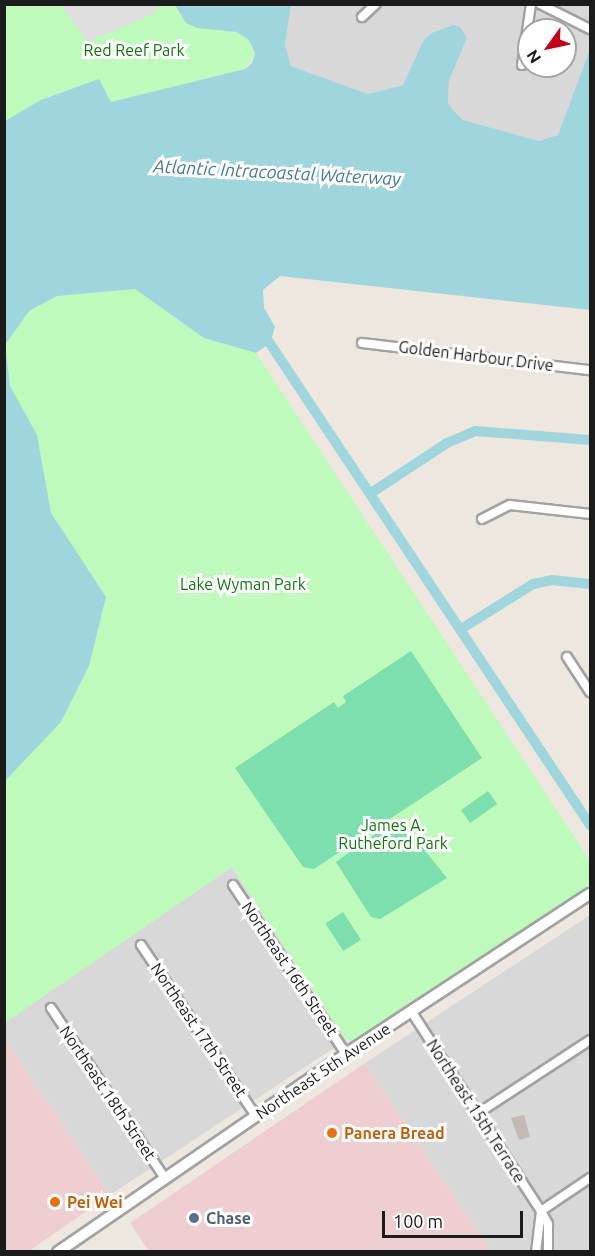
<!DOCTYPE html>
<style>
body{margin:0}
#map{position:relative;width:595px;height:1256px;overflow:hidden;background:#ede7e0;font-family:Ubuntu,sans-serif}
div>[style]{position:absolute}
.residential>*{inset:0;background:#d9d8d8}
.commercial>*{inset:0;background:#efced1}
.park>*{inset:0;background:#bdfabb}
.pitch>*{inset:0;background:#7cdfad;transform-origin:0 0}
.parking>*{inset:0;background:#dfdfdf}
.water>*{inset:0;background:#9fd5dc}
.canal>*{height:10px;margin:-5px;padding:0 5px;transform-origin:5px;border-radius:5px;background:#9fd5dc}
.building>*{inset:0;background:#c5b9b4}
.roads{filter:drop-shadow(2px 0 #a2a2a2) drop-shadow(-2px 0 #a2a2a2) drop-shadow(0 2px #a2a2a2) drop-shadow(0 -2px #a2a2a2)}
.minor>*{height:8px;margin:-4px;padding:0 4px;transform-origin:4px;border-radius:4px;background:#fff}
.tertiary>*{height:10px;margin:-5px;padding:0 5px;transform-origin:5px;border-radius:5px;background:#fff}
.dots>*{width:16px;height:16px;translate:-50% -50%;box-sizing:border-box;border:3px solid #fff;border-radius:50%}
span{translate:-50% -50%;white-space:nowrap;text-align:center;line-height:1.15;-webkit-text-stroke:6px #fff;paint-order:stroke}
.park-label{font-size:16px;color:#0d7909}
.street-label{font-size:16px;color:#1b1b1b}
.food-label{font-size:16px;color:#c56008;font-weight:700}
.left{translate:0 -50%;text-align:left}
.service-label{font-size:16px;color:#4e5e75;font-weight:700}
.water-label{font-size:18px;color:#42799c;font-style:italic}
.frame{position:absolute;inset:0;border:6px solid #1b1b1b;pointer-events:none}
.north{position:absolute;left:517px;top:18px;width:60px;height:60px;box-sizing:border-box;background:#fff;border:2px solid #a4a4a4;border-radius:50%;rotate:237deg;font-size:16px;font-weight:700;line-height:24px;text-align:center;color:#1b1b1b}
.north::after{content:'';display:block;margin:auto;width:21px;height:27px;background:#c60017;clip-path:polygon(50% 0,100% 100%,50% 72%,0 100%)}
.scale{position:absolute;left:382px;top:1211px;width:141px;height:27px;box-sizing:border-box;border:3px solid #1b1b1b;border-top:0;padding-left:8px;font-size:18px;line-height:21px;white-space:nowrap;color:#1b1b1b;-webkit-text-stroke:4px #fff;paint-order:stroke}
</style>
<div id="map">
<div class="residential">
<div style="clip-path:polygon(evenodd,291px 5px,590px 5px,590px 49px,558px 135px,539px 141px,463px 120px,452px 109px,448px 102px,449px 81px,467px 38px,453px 25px,423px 41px,403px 85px,368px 94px,291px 66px,285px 44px,291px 5px,529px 30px,565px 30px,565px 66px,529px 66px,529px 30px)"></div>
<div style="clip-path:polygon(232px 867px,346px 1040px,110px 1195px,5px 1039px,4px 1023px)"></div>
<div style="clip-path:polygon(590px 915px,590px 1251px,491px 1251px,365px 1063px)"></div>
</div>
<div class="commercial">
<div style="clip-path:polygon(5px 1039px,110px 1195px,29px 1251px,5px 1251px)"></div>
<div style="clip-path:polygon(365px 1063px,491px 1251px,149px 1251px,130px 1223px)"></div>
</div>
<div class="park">
<div style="clip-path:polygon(5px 5px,175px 5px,180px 15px,197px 28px,237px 32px,249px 40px,255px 53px,245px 69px,111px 102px,99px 79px,5px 121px)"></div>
<div style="clip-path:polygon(135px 289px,204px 338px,256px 353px,590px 861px,590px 888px,355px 1041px,346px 1040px,232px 867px,5px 1023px,5px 781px,61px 722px,89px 666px,106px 598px,51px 513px,37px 435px,10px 386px,5px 345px,29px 311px,57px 296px)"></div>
</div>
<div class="pitch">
<div style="clip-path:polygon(411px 651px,482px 758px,314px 869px,303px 867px,235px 768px,334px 702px,338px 708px,346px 702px,343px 696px)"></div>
<div style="left:488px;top:791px;width:16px;height:33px;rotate:55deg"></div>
<div style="clip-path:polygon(388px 825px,415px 838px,447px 878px,380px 919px,371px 917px,336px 862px)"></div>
<div style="left:343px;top:912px;width:33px;height:21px;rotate:57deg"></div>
</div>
<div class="parking">
<div style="clip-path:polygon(61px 5px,158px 5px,155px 13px,88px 42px)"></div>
</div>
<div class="water">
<div style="clip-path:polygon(175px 5px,291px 5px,285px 44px,291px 66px,368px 94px,403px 85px,423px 41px,432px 33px,453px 25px,460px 27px,467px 38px,449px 81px,448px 102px,452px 109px,463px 120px,539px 141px,558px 135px,590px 49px,590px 310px,280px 276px,263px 290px,264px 308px,275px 327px,270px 343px,256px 353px,204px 338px,135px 289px,57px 296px,29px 311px,5px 345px,10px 386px,37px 435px,51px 513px,106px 597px,89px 666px,61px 722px,5px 781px,5px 121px,41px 100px,99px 79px,111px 102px,245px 69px,252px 63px,255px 53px,249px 40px,237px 32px,197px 28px,186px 23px)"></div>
</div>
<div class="canal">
<div style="left:263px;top:333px;width:591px;rotate:56.39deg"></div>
<div style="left:371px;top:493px;width:91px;rotate:-33.3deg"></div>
<div style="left:447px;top:443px;width:30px;rotate:-23deg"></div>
<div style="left:475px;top:431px;width:115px;rotate:4.5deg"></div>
<div style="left:461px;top:629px;width:85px;rotate:-32deg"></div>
<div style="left:533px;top:584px;width:19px;rotate:-12deg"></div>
<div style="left:552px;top:580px;width:38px;rotate:6deg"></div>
</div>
<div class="building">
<div style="clip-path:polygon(524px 1115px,530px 1137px,519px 1140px,511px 1118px)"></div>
</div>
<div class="roads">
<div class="minor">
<div style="left:540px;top:4px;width:56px;rotate:26.6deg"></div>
<div style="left:362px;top:17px;width:19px;rotate:-43deg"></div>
<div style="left:522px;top:65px;width:62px;rotate:-81.6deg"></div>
<div style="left:362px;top:343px;width:230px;rotate:6.8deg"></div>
<div style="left:482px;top:519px;width:31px;rotate:-27deg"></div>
<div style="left:510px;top:505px;width:81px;rotate:6.4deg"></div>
<div style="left:567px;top:657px;width:42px;rotate:56.7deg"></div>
<div style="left:233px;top:885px;width:203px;rotate:56.2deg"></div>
<div style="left:141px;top:945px;width:206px;rotate:56.1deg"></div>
<div style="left:51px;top:1008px;width:205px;rotate:56.2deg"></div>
<div style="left:411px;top:1011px;width:239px;rotate:57deg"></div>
<div style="left:541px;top:1211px;width:15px;rotate:62deg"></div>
<div style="left:548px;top:1224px;width:28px;rotate:90deg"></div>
<div style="left:477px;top:1114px;width:135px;rotate:-33.2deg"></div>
<div style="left:541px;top:1211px;width:59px;rotate:-34deg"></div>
<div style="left:536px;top:1252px;width:41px;rotate:-83deg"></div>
</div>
<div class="tertiary">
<div style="left:58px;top:1252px;width:349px;rotate:-34.5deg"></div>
<div style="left:346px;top:1054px;width:292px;rotate:-33.3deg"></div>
</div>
</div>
<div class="dots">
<div style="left:332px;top:1133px;background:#e8710a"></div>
<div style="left:55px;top:1202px;background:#e8710a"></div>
<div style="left:194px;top:1218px;background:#5c6f8a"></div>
</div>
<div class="park-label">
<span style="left:134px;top:50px">Red Reef Park</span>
<span style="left:243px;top:584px">Lake Wyman Park</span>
<span style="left:393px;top:834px">James A.<br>Rutheford Park</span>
</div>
<div class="street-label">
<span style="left:476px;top:356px;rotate:7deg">Golden Harbour Drive</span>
<span style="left:290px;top:969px;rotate:56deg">Northeast 16th Street</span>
<span style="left:199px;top:1030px;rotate:56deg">Northeast 17th Street</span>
<span style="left:323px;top:1071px;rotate:-34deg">Northeast 5th Avenue</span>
<span style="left:108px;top:1093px;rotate:56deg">Northeast 18th Street</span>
<span style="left:476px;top:1111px;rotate:57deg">Northeast 15th Terrace</span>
</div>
<div class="food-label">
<span class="left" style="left:344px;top:1133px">Panera Bread</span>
<span class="left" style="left:67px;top:1202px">Pei Wei</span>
</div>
<div class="service-label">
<span class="left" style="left:206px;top:1218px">Chase</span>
</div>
<div class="water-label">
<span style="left:277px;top:172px;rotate:3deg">Atlantic Intracoastal Waterway</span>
</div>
<div class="frame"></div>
<div class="north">N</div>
<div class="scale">100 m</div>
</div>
